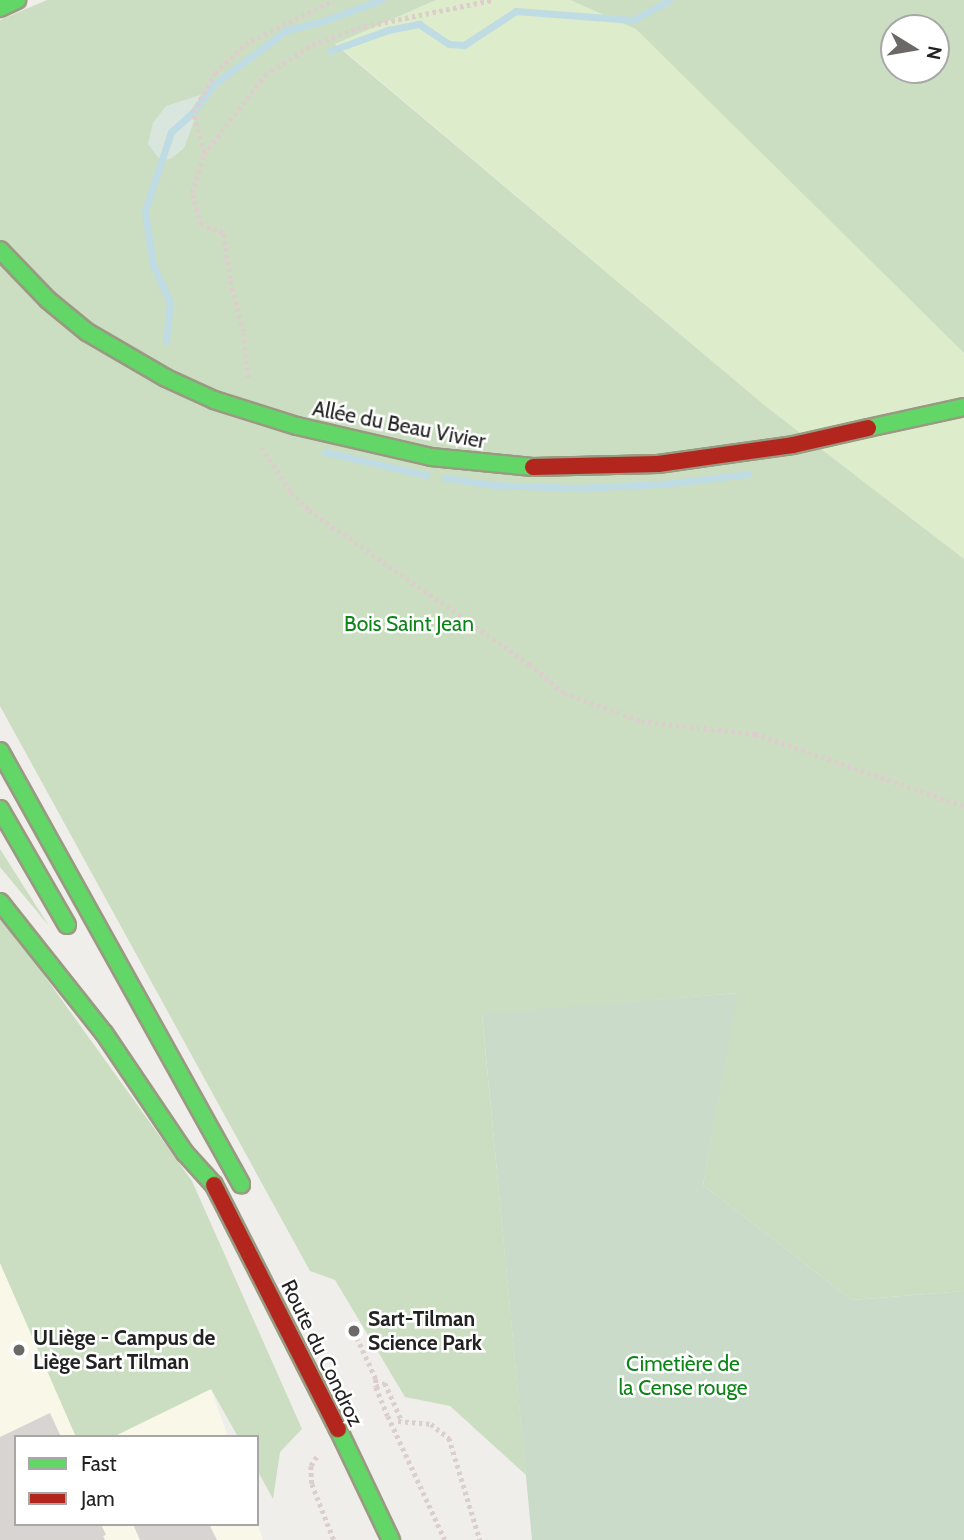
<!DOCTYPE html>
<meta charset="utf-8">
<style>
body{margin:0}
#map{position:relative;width:964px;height:1540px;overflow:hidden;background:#f0eeeb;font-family:Cabin,sans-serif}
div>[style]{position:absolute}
.education>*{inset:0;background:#f8f7e8}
.grass>*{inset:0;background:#ddeccb}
.forest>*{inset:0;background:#cbdec1}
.wetland>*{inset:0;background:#d9e6de}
.cemetery>*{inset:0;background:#cadbca}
.stream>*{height:7px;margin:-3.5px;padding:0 3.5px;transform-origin:3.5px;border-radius:3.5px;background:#bfdbe3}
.building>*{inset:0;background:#d7d4d2}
.path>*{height:4.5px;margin-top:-2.25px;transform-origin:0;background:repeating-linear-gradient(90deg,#dccecd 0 3.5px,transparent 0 7px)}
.roads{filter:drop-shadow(2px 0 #999a82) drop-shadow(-2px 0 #999a82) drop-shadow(0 2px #999a82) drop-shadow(0 -2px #999a82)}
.fast>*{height:16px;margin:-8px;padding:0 8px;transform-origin:8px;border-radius:8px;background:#63d668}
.jam>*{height:16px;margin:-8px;padding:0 8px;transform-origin:8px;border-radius:8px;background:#b3261e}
.dots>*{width:19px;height:19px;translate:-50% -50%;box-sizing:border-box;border:4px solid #fff;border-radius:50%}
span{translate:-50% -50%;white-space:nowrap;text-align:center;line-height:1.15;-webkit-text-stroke:5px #fff;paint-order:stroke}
.street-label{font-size:21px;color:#222}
.park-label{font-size:21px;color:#0c8416}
.poi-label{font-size:21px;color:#222;font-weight:700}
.left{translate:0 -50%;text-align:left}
.legend{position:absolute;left:14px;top:1435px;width:245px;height:91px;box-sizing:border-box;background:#fff;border:2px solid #a7a7a7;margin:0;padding:9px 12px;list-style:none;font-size:21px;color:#222}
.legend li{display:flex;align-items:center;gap:14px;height:35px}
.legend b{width:35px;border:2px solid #a7a7a7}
.north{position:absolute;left:880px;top:14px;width:70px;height:70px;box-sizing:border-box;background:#fff;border:2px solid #a7a7a7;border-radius:50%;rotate:101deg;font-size:19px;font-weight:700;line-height:28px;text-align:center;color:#222}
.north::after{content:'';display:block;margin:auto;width:24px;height:32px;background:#6a6968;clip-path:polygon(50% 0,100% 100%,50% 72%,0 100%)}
</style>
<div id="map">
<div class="education">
<div style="clip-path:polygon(0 1263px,76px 1437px,16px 1437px,16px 1524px,257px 1522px,263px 1540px,0 1540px)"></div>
<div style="clip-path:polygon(211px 1389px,228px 1437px,113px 1437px)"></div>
</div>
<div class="grass">
<div style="clip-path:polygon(436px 0,570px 0,636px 28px,964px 353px,964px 559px,768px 408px,335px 43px)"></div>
</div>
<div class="forest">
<div style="clip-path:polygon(47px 0,436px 0,335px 44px,768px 408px,964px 559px,964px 1291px,852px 1300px,703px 1185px,737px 993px,482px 1015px,526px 1475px,450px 1406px,405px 1397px,335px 1280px,310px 1271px,0 706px,0 20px)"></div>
<div style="clip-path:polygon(evenodd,570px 0,964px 0,964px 353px,636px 29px,570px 0,936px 28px,936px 70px,894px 70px,894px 28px,936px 28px)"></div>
<div style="clip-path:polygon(0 849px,49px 926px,0 867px)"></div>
<div style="clip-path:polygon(0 914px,192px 1181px,302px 1429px,280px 1452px,273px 1499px,257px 1470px,257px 1437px,238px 1437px,211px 1389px,113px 1437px,76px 1437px,0 1263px)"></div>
</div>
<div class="wetland">
<div style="clip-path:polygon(200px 95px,203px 97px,184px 148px,172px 158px,161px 161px,148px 144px,153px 123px,166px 106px)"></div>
</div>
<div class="cemetery">
<div style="clip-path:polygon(738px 993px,703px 1185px,852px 1300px,964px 1291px,964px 1540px,532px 1540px,482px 1014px)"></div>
</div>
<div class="stream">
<div style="left:330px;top:51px;width:62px;rotate:-19.9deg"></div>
<div style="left:388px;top:30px;width:32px;rotate:-11deg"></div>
<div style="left:419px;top:24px;width:36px;rotate:34deg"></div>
<div style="left:449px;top:44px;width:15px;rotate:4deg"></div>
<div style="left:464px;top:45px;width:62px;rotate:-33.2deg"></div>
<div style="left:516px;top:11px;width:117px;rotate:4.4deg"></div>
<div style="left:633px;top:20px;width:42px;rotate:-28.4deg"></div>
<div style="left:166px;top:341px;width:39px;rotate:-84deg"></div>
<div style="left:170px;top:302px;width:41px;rotate:-114.7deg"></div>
<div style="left:153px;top:265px;width:55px;rotate:-98.4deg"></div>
<div style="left:145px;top:211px;width:83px;rotate:-71.8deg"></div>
<div style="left:171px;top:132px;width:30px;rotate:-42deg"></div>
<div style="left:193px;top:112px;width:34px;rotate:-53deg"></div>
<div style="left:213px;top:85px;width:92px;rotate:-36.6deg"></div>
<div style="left:287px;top:30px;width:34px;rotate:-14deg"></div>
<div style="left:320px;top:22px;width:65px;rotate:-19.8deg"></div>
<div style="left:325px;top:452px;width:104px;rotate:12.8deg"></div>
<div style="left:445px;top:478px;width:49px;rotate:8.1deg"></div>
<div style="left:494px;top:485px;width:81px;rotate:2.1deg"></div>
<div style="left:575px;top:488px;width:88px;rotate:-2.6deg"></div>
<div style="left:663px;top:484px;width:86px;rotate:-6.7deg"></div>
</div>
<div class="building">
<div style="clip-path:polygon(50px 1413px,61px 1437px,16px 1437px,16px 1524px,101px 1524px,106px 1535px,103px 1536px,105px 1540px,0 1540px,0 1437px)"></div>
<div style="clip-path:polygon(133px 1524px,209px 1524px,217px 1540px,140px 1540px)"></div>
</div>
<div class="path">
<div style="left:204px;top:153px;width:42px;rotate:-105deg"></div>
<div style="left:193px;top:112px;width:45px;rotate:-60.6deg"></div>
<div style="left:215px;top:73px;width:42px;rotate:-44deg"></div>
<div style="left:245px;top:44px;width:99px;rotate:-26.3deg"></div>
<div style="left:248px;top:378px;width:46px;rotate:-96.2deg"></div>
<div style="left:243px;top:332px;width:55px;rotate:-103.8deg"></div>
<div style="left:230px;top:279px;width:47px;rotate:-98.7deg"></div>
<div style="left:223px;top:233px;width:23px;rotate:-160deg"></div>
<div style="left:201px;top:225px;width:33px;rotate:-106deg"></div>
<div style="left:192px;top:193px;width:41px;rotate:-72.9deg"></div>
<div style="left:204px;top:154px;width:100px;rotate:-52.3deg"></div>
<div style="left:265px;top:75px;width:56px;rotate:-32.6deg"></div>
<div style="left:312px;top:45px;width:48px;rotate:-20.7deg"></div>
<div style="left:357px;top:28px;width:138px;rotate:-11.7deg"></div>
<div style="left:262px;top:447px;width:54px;rotate:57.2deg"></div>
<div style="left:291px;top:492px;width:25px;rotate:45deg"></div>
<div style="left:309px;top:510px;width:269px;rotate:35deg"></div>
<div style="left:529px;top:664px;width:45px;rotate:39.6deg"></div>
<div style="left:564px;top:693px;width:82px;rotate:20deg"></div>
<div style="left:641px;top:721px;width:115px;rotate:6.5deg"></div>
<div style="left:755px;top:734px;width:221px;rotate:19deg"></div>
<div style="left:354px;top:1331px;width:53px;rotate:65.4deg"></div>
<div style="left:376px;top:1379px;width:8px;rotate:90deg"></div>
<div style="left:376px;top:1387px;width:31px;rotate:68deg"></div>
<div style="left:388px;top:1416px;width:136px;rotate:65.3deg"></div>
<div style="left:376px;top:1387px;width:10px;rotate:-24deg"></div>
<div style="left:385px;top:1383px;width:42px;rotate:65.9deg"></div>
<div style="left:398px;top:1421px;width:33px;rotate:5deg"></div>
<div style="left:431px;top:1424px;width:23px;rotate:38deg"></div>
<div style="left:449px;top:1438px;width:107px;rotate:73.1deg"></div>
<div style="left:317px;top:1457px;width:11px;rotate:124deg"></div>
<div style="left:311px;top:1466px;width:18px;rotate:87deg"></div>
<div style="left:312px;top:1484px;width:60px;rotate:68.6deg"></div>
</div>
<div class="roads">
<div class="fast">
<div style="left:0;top:8px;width:19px;rotate:-25deg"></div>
<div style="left:0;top:250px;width:69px;rotate:46.2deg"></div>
<div style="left:48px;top:300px;width:50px;rotate:39.4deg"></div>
<div style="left:87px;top:332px;width:91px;rotate:30.2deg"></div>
<div style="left:166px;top:378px;width:53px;rotate:24.6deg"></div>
<div style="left:214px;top:400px;width:87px;rotate:17.4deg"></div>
<div style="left:297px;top:426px;width:138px;rotate:13deg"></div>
<div style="left:431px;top:457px;width:102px;rotate:5.6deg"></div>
<div style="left:868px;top:428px;width:98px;rotate:-12.3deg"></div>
<div style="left:0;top:751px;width:496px;rotate:60.9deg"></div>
<div style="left:0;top:809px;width:134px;rotate:60deg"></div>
<div style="left:0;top:902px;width:167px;rotate:51.6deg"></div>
<div style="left:104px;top:1033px;width:145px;rotate:56deg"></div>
<div style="left:185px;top:1153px;width:43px;rotate:47.8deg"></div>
<div style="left:338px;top:1429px;width:123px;rotate:64.5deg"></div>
</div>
<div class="jam">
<div style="left:533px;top:467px;width:125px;rotate:-1.4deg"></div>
<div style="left:658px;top:464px;width:136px;rotate:-8deg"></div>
<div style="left:793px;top:445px;width:77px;rotate:-12.8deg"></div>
<div style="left:214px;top:1185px;width:274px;rotate:63.1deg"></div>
</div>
</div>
<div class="dots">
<div style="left:354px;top:1331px;background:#6a6968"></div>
<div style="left:19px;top:1350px;background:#6a6968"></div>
</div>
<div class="street-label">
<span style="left:399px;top:425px;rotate:11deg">Allée du Beau Vivier</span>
<span style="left:322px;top:1353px;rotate:64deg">Route du Condroz</span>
</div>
<div class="park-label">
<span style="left:409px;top:624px">Bois Saint Jean</span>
<span style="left:683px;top:1376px">Cimetière de<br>la Cense rouge</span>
</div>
<div class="poi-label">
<span class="left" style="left:368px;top:1331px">Sart-Tilman<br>Science Park</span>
<span class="left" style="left:33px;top:1350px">ULiège - Campus de<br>Liège Sart Tilman</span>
</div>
<ul class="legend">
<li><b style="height:9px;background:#63d668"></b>Fast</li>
<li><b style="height:9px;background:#b3261e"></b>Jam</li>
</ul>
<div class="north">N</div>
</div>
